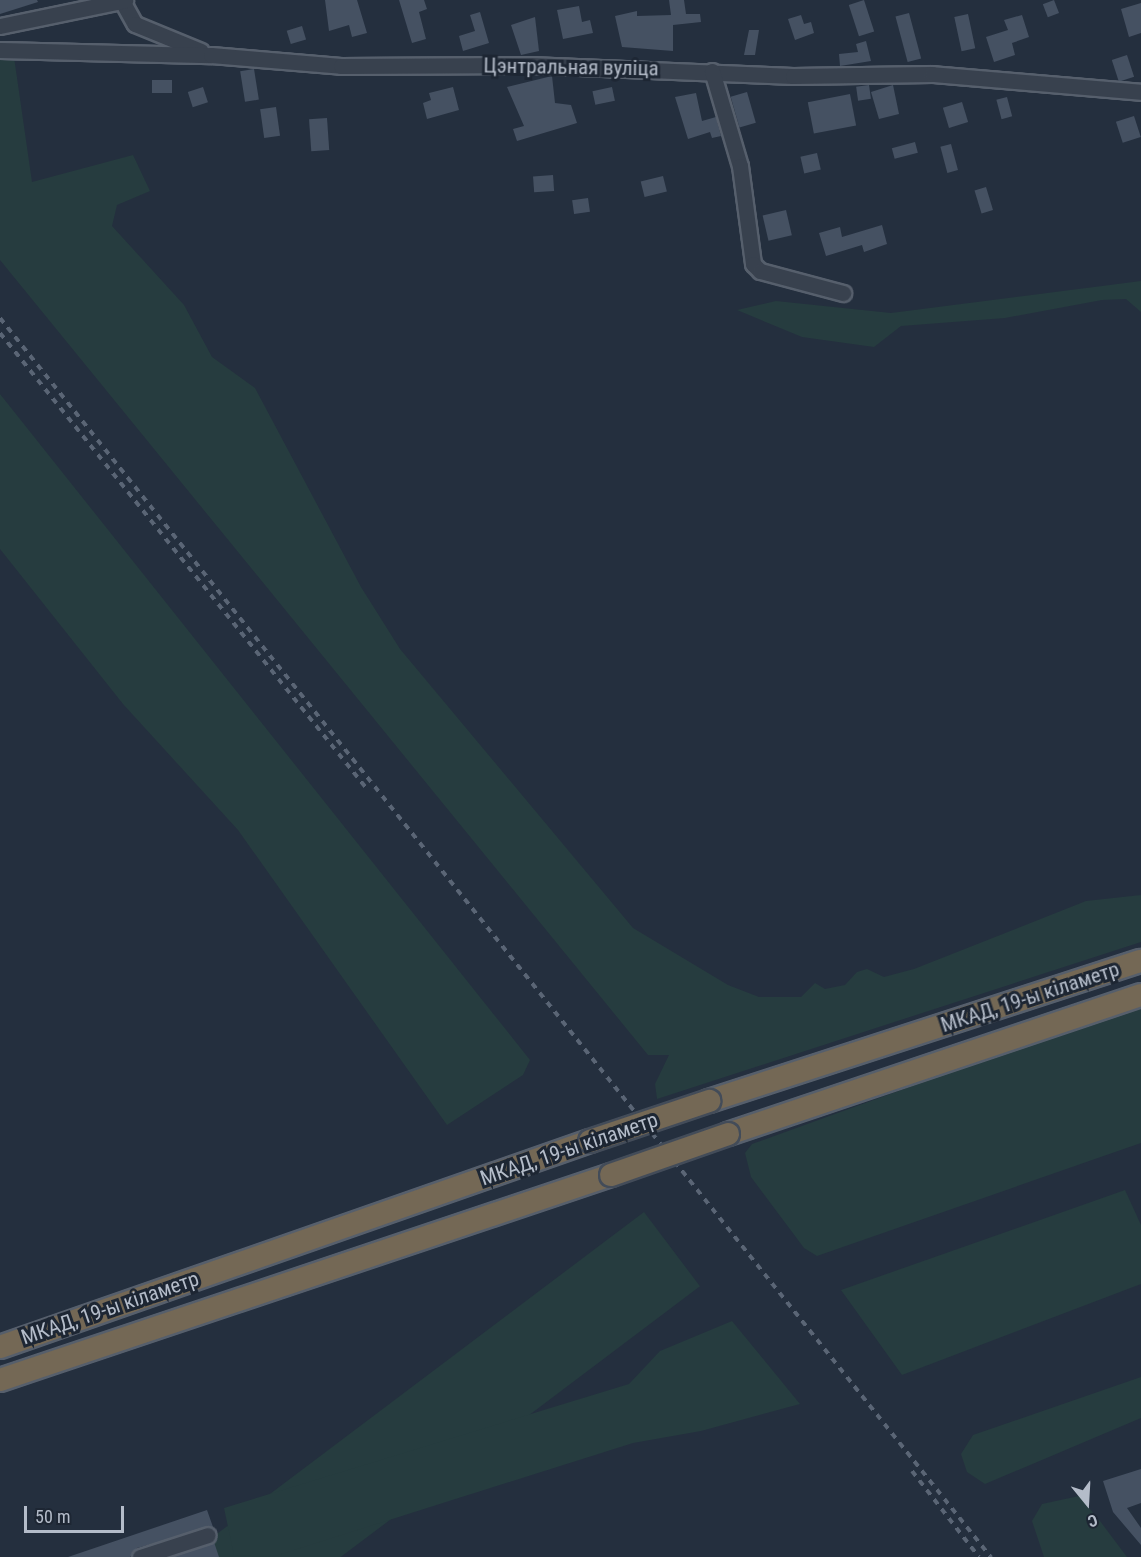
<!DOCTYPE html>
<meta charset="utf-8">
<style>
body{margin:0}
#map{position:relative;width:1141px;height:1557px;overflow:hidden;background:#242f3e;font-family:"Roboto Condensed",sans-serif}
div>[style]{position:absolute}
.green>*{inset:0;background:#263c3f;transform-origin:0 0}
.building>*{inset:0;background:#455162;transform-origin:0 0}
.roads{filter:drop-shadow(2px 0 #565f6c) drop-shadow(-2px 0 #565f6c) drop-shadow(0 2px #565f6c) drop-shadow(0 -2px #565f6c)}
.minor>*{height:15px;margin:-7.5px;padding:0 7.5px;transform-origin:7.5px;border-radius:7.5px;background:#38414e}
.highway>*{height:22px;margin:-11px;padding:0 11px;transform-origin:11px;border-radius:11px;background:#746855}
.rail>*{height:4px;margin-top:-2px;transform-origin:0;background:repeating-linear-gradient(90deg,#5a6575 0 6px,transparent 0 12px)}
.bridges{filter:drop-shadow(2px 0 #434c59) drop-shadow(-2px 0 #434c59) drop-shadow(0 2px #434c59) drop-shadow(0 -2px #434c59)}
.highway-bridge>*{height:22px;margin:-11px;padding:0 11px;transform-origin:11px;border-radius:11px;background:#746855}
span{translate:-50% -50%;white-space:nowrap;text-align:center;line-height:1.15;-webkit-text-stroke:6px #1d2633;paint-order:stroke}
.street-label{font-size:21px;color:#b4bcc9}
.north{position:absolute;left:1057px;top:1473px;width:60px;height:60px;-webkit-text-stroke:4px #1d2633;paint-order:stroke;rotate:162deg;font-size:16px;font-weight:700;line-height:24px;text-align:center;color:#b4bcc9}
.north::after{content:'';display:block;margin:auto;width:21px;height:27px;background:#b4bcc9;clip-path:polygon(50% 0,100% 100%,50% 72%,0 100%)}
.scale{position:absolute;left:24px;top:1506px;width:100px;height:27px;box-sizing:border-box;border:3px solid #b4bcc9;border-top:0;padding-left:8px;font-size:18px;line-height:21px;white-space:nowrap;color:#b4bcc9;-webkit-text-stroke:4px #1d2633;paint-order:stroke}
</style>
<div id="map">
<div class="green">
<div style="clip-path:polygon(14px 57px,32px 182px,133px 155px,150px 191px,117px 205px,112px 226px,184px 305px,212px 357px,255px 388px,361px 587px,400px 649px,633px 928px,728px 985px,759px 997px,801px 997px,815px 983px,825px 989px,845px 985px,857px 972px,867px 969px,884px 977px,914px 969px,1086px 901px,1141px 895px,1141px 942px,657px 1099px,655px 1084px,669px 1055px,648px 1055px,0 260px,0 58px)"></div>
<div style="clip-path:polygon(1141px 281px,1141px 312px,1126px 299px,1102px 300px,1005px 318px,901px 326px,874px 347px,802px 337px,737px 310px,776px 301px,891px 313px)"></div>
<div style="clip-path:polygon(0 394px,530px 1060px,523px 1075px,447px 1125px,238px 830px,123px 704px,0 549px)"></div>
<div style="clip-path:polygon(1141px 1003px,1141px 1143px,817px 1256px,804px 1248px,751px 1177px,745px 1153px,752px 1144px)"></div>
<div style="clip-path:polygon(1125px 1190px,1141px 1225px,1141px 1284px,902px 1375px,841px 1290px)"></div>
<div style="left:644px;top:1212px;width:93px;height:679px;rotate:53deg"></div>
<div style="clip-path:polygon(732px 1321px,800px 1404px,701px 1431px,633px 1443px,272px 1557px,234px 1555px,224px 1508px,629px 1384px,660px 1351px)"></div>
<div style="clip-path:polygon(1141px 1377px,1141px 1418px,985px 1484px,967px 1472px,961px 1454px,973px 1435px)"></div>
<div style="clip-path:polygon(1079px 1496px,1100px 1521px,1127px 1557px,1044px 1557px,1032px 1521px,1042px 1504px)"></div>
</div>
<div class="building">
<div style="clip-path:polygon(0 0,37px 0,38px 2px,0 14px)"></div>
<div style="clip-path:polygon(325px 0,357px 0,367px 33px,352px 37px,349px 25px,329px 31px)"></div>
<div style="clip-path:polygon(399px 0,424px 0,427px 9px,419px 12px,426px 39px,412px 43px)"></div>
<div style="clip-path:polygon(669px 0,684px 0,686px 14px,700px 14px,701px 22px,673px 25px,673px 51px,622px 47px,615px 16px,637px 11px,637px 16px,671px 15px)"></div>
<div style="left:864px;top:0;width:33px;height:16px;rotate:72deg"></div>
<div style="left:1054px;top:0;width:14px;height:12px;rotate:69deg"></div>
<div style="clip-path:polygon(1141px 3px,1141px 33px,1129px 37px,1121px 9px)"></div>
<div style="clip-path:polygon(579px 6px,582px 22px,590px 20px,593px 33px,563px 39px,557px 10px)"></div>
<div style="clip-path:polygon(480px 12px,489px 43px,463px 51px,459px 36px,475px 31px,470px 15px)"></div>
<div style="left:909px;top:13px;width:47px;height:14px;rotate:75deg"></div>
<div style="left:968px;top:14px;width:35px;height:14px;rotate:78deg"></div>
<div style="clip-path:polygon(801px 15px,804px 24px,811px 22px,814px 33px,795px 40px,788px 19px)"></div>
<div style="clip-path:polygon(1022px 15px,1029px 37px,1012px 43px,1015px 55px,994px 62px,986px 37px,1008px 30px,1004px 20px)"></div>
<div style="clip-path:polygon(535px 17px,539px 51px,521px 55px,511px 25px)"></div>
<div style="left:302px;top:26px;width:14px;height:16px;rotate:73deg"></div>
<div style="clip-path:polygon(749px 30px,759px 30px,755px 55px,744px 55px)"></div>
<div style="clip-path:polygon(866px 41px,871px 61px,840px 66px,839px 54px,858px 52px,856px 44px)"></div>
<div style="left:1127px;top:55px;width:23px;height:16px;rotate:72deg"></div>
<div style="left:254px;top:69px;width:31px;height:14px;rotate:81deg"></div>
<div style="clip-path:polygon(552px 76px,555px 103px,571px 105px,577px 123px,517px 141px,513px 129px,524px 126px,507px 87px)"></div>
<div style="left:152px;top:80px;width:20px;height:13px"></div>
<div style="left:869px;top:85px;width:14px;height:13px;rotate:82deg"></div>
<div style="clip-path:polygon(893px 85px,899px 114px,879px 119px,871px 92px)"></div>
<div style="left:203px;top:87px;width:16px;height:16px;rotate:72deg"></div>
<div style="clip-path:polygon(453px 87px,459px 110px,427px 119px,423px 103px,431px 100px,429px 93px)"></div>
<div style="left:612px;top:87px;width:14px;height:20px;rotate:78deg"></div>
<div style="left:747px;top:92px;width:32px;height:17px;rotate:74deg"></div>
<div style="clip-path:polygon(696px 93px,702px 121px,716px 117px,721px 136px,712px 138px,710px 132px,688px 139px,675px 97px)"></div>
<div style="left:850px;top:94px;width:32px;height:43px;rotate:79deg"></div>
<div style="left:1007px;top:97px;width:20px;height:11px;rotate:75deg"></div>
<div style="left:962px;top:102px;width:21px;height:20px;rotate:73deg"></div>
<div style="left:276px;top:107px;width:29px;height:16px;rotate:82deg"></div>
<div style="left:1134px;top:116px;width:22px;height:19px;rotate:72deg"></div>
<div style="left:327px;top:118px;width:32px;height:18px;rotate:86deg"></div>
<div style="left:915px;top:142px;width:11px;height:24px;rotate:75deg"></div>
<div style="left:951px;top:144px;width:27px;height:11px;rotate:75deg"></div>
<div style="left:817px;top:153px;width:17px;height:17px;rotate:77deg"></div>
<div style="left:553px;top:175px;width:16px;height:20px;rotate:86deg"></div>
<div style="left:663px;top:176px;width:16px;height:23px;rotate:76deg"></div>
<div style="left:986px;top:187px;width:24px;height:12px;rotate:73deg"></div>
<div style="left:588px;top:198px;width:14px;height:16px;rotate:82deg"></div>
<div style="left:786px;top:210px;width:26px;height:24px;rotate:77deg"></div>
<div style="clip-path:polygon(882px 225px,887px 244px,864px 252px,862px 245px,826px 256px,819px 233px,840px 227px,842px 237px)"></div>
<div style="clip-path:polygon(1141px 1469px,1141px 1503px,1127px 1508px,1141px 1528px,1141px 1545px,1113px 1512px,1103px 1481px)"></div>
<div style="clip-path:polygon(207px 1510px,213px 1527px,137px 1548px,130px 1557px,68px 1557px)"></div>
<div style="clip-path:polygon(214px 1542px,219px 1557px,172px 1557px,211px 1544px)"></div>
</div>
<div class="roads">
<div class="minor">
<div style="left:122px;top:1px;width:26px;rotate:61deg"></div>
<div style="left:135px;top:24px;width:71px;rotate:22.2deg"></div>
<div style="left:0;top:26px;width:128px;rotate:-11.7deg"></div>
<div style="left:0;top:50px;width:211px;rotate:1.4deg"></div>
<div style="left:211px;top:55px;width:130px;rotate:4.8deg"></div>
<div style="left:341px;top:66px;width:189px;rotate:-0.3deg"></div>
<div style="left:530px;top:65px;width:263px;rotate:2.4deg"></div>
<div style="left:793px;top:76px;width:139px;rotate:-0.8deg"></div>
<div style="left:932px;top:74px;width:210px;rotate:4.9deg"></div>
<div style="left:712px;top:71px;width:99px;rotate:73.6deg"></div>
<div style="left:740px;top:166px;width:99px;rotate:82.4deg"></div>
<div style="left:753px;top:264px;width:10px;rotate:45deg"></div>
<div style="left:760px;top:271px;width:86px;rotate:14.8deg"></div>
<div style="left:140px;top:1557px;width:71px;rotate:-17.9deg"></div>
</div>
<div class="highway">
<div style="left:709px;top:1101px;width:454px;rotate:-18deg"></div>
<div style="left:728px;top:1134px;width:436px;rotate:-18.6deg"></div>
<div style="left:0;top:1347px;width:625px;rotate:-19.25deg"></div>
<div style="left:0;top:1380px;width:644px;rotate:-18.55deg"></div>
</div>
</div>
<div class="rail">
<div style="left:0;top:318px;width:1587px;rotate:51.35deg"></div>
<div style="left:0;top:333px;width:585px;rotate:51.17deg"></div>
<div style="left:912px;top:1471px;width:109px;rotate:52.1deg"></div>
</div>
<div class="bridges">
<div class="highway-bridge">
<div style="left:590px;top:1141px;width:126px;rotate:-18.6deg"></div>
<div style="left:611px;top:1175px;width:124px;rotate:-19.3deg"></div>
</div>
</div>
<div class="street-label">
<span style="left:571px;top:67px;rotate:1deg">Цэнтральная вуліца</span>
<span style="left:1030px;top:997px;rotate:-18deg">МКАД, 19-ы кіламетр</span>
<span style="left:569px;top:1149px;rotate:-19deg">МКАД, 19-ы кіламетр</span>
<span style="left:110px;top:1308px;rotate:-19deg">МКАД, 19-ы кіламетр</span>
</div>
<div class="north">С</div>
<div class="scale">50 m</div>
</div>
